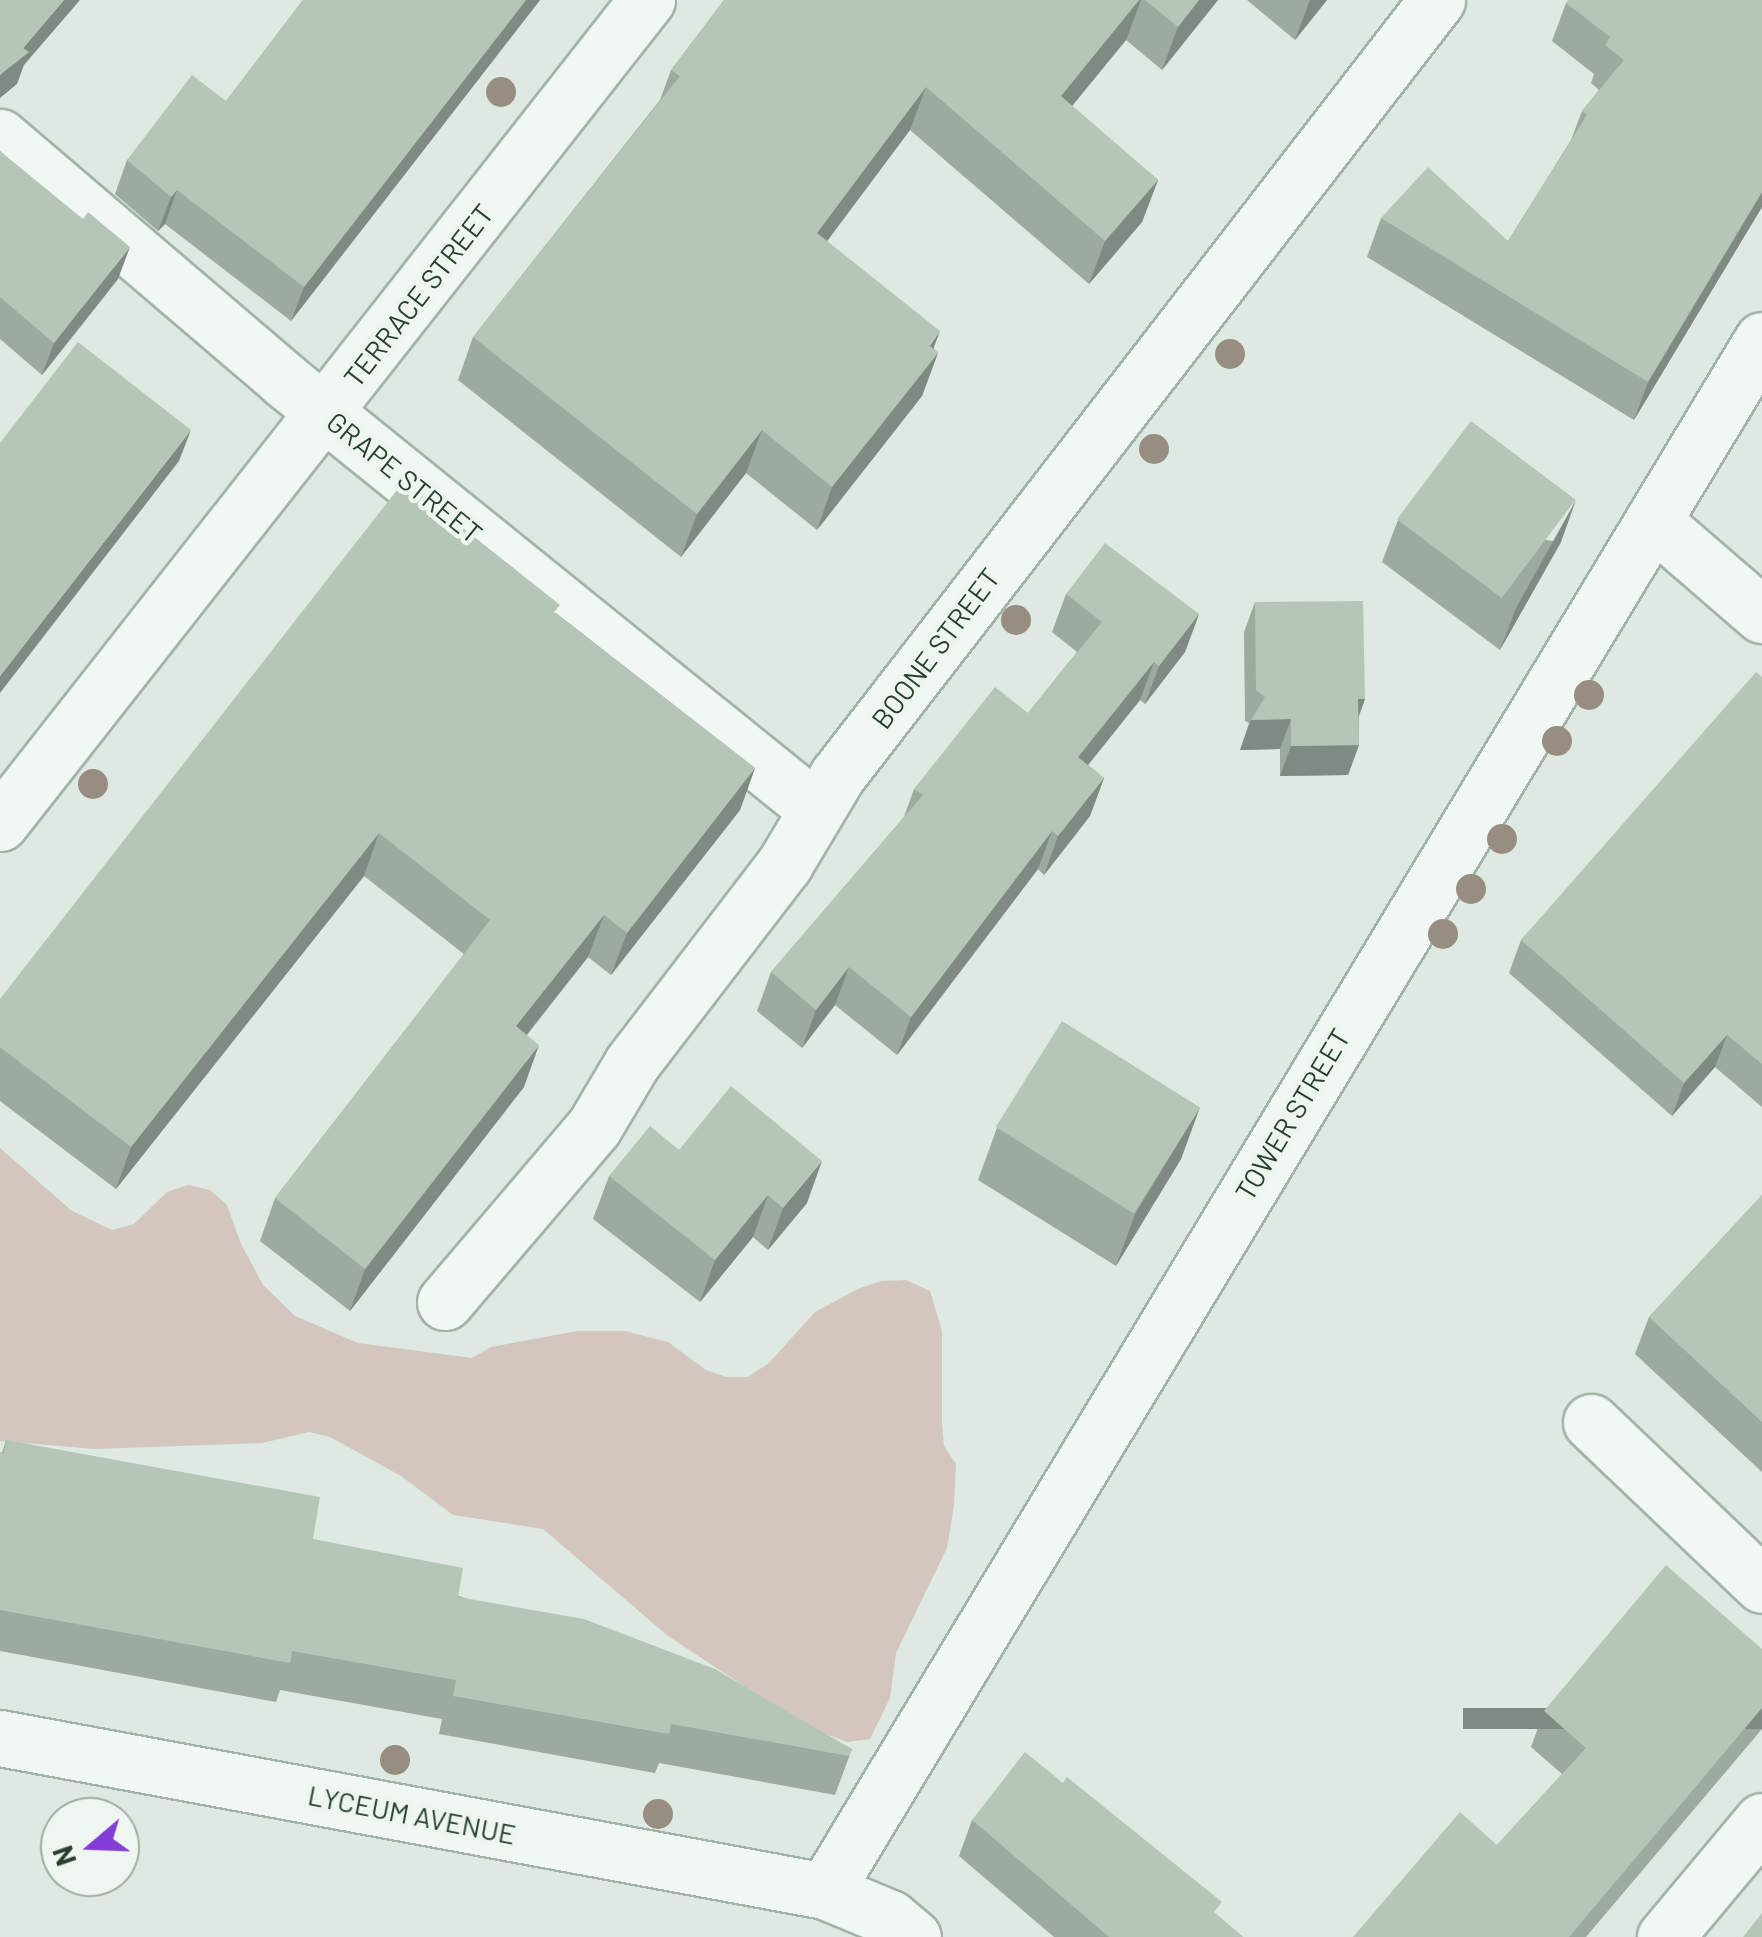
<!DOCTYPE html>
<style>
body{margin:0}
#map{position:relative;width:1762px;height:1937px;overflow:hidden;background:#dee9e1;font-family:Barlow,sans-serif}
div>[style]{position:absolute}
.green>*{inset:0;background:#d3c6bf}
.roads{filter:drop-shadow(2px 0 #a3b3a7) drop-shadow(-2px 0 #a3b3a7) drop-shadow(0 2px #a3b3a7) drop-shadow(0 -2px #a3b3a7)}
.minor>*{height:55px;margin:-27.5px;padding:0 27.5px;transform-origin:27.5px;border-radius:27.5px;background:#f1f7f3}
.trees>*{width:30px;height:30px;margin:-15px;border-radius:50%;background:#978e81}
.wall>*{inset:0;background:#9caa9f}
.shaded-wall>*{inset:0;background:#7f8b82;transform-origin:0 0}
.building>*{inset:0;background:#b5c6b9;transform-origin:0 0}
span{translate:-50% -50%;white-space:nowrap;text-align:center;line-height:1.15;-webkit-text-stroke:9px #eef6ef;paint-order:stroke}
.street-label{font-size:28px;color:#27402d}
.north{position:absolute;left:40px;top:1797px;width:100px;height:100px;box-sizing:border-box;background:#eef6ef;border:2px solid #9eada1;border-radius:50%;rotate:251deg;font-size:28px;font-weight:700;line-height:40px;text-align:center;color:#27402d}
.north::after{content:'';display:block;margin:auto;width:35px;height:45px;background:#813dd4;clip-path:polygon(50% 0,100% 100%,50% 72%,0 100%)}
</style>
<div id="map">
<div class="green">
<div style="clip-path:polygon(0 1148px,72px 1211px,112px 1230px,134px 1224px,167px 1192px,188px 1185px,210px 1190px,227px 1205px,241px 1244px,263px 1285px,295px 1316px,358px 1343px,472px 1358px,491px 1347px,577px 1331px,625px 1331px,668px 1342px,706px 1370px,726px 1377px,748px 1377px,769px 1363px,815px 1312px,858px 1289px,881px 1281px,906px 1280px,930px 1291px,942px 1331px,942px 1423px,944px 1446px,956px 1464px,954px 1505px,947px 1548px,896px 1653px,890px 1698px,870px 1739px,847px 1742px,826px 1734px,747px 1688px,668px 1636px,543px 1529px,453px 1515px,401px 1476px,330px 1437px,309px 1432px,262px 1443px,95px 1449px,0 1441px)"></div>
</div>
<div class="roads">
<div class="minor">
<div style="left:0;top:137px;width:372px;rotate:40.5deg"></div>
<div style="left:283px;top:379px;width:685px;rotate:38.9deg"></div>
<div style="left:1653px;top:521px;width:144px;rotate:40.8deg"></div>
<div style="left:0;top:823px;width:1047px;rotate:-51.83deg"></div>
<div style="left:445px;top:1302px;width:230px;rotate:-49.6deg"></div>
<div style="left:594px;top:1127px;width:74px;rotate:-59.3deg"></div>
<div style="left:632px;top:1063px;width:250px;rotate:-52.5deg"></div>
<div style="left:784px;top:865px;width:104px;rotate:-59.2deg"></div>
<div style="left:837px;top:776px;width:981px;rotate:-52.29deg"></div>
<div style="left:1591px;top:1422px;width:236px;rotate:43.6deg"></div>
<div style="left:0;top:1738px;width:839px;rotate:10.51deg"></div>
<div style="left:825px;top:1891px;width:70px;rotate:22.6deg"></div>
<div style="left:890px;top:1918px;width:30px;rotate:40deg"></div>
<div style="left:825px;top:1891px;width:1812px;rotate:-58.86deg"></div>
<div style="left:1665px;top:1937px;width:151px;rotate:-50.1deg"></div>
</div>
</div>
<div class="trees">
<div style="left:501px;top:92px"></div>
<div style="left:1230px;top:354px"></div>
<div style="left:1154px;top:449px"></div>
<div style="left:1016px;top:620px"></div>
<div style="left:1589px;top:695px"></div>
<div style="left:1557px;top:741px"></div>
<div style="left:93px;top:784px"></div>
<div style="left:1502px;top:839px"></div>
<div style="left:1471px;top:889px"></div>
<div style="left:1443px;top:934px"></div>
<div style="left:395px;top:1760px"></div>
<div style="left:658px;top:1814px"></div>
</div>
<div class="wall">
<div style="clip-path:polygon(303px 0,540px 0,291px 321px,165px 224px,158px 231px,115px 194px,127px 160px,226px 101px)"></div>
<div style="clip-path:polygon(724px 0,1218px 0,1162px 70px,1126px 40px,1072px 106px,1158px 180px,1142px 222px,1089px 284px,910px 130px,827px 241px,938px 353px,922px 396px,817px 530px,746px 473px,681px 557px,458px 380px,473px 337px,660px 100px,671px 70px)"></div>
<div style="clip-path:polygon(1247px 0,1327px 0,1295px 40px)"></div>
<div style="clip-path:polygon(1762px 0,1762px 207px,1634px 420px,1367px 257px,1381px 218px,1508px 241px,1571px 140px,1582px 111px,1599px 90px,1591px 83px,1594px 74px,1552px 41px,1566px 3px)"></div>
<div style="clip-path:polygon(0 151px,118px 279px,42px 375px,0 339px)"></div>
<div style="clip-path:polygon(1398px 520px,1561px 542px,1500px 650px,1382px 562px)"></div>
<div style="clip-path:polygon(1066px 594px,1199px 614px,1185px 652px,1145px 704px,1140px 700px,1088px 765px,1104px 778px,1090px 816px,1044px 875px,1038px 869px,897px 1055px,835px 1005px,802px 1048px,757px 1011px,771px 972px,904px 817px,914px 789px,1028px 713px,1077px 652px,1052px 632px)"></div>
<div style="clip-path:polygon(1255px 602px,1365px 699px,1359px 716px,1359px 745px,1348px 775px,1280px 776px,1280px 749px,1240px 750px,1249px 723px,1245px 721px,1244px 632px)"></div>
<div style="clip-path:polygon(556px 613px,755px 768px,740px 810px,611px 975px,588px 957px,527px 1035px,524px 1087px,350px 1311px,260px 1241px,275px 1198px,464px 954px,364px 876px,116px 1189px,0 1101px,0 999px)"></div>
<div style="clip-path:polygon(1762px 677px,1762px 1107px,1715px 1067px,1672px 1116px,1509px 973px,1521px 940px)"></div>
<div style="clip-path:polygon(1200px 1107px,1181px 1159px,1116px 1266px,978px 1180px,997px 1128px)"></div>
<div style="clip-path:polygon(679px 1150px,807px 1203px,768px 1250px,753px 1237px,700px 1302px,593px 1219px,609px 1176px)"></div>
<div style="clip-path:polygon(1762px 1195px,1762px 1472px,1635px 1354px,1649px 1317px)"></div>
<div style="clip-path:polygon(6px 1440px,313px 1539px,852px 1749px,835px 1795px,659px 1763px,655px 1773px,439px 1734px,442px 1719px,280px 1690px,276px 1702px,0 1651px,0 1452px,2px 1453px)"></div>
<div style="clip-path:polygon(1762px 1649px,1762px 1729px,1586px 1937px,1353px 1937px,1497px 1845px,1562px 1774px,1531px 1747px,1544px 1711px)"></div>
<div style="clip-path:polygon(972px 1820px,1217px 1915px,1243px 1937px,1054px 1937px,959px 1856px)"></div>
</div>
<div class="shaded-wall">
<div style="clip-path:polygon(64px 0,80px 0,24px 65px,17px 84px,0 98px,0 75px)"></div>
<div style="clip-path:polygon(526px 0,540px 0,291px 321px,304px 287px)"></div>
<div style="clip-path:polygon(1139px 0,1141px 0,1126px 40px,1045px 139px,1061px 96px)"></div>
<div style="clip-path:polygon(1199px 0,1218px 0,1162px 70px,1178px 27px)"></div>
<div style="clip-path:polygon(1310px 0,1327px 0,1295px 40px)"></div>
<div style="clip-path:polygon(926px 87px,910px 130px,801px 276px,817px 233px)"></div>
<div style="clip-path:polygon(1158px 180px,1142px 222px,1089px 284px,1105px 241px)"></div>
<div style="clip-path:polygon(177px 190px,165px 224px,158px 231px,171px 197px)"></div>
<div style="clip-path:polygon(1762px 192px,1762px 207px,1634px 420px,1648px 382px)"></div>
<div style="clip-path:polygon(130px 247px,118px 279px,42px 375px,54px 343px)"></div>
<div style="clip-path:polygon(940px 331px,926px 368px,938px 353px,922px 396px,817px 530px,832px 487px)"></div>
<div style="clip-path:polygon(191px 430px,179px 461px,0 693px,0 676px)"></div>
<div style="clip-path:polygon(762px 430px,746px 473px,681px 557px,697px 514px)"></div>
<div style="clip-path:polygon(1576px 500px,1561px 542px,1500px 650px,1516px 608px)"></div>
<div style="clip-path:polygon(1199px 614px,1185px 652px,1145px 704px,1159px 666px)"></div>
<div style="clip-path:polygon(1154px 662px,1140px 700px,1064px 795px,1078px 757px)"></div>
<div style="clip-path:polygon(1358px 699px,1365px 699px,1354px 729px)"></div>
<div style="clip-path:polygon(1291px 719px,1280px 749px,1240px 750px,1251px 720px)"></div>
<div style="clip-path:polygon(1359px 745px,1348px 775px,1280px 776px,1291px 746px)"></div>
<div style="clip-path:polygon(755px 768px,740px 810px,611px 975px,627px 933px)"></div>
<div style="clip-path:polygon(1104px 778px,1090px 816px,1044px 875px,1058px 836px)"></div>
<div style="clip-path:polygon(1052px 831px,1038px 869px,897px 1055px,911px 1017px)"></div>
<div style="clip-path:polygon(379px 833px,364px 876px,116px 1189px,131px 1147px)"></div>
<div style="clip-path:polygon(604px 915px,588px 957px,500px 1068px,516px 1026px)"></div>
<div style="clip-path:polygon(849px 967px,835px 1005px,802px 1048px,816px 1010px)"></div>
<div style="clip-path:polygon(1727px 1035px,1715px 1067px,1672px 1116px,1684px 1083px)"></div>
<div style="clip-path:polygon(539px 1045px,524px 1087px,350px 1311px,365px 1269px)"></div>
<div style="clip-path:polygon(1200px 1107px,1181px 1159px,1116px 1266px,1135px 1214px)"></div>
<div style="clip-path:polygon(822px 1161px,807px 1203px,768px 1250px,783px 1208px)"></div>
<div style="clip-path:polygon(768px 1195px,753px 1237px,700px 1302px,715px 1260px)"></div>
<div style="left:1762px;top:1708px;width:21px;height:299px;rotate:90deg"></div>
</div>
<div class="building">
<div style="clip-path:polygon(0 0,64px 0,23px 48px,29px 52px,0 75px)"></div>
<div style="clip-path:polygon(303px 0,526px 0,304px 287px,177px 190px,171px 197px,127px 160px,192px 75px,226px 101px)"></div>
<div style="clip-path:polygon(724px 0,1139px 0,1061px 96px,1158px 180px,1105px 241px,926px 87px,817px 233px,940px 331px,929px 345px,938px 353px,832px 487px,762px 430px,697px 514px,473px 337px,680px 76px,671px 70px)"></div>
<div style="clip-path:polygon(1145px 0,1199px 0,1178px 27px)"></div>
<div style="clip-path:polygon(1568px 0,1762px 0,1762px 192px,1648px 382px,1381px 218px,1428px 167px,1508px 241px,1587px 115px,1582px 111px,1624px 60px,1605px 45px,1610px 37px,1566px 3px)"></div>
<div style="clip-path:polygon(0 151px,83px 219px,88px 212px,130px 247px,54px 343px,0 297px)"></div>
<div style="clip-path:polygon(78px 342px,191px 430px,0 676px,0 443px)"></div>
<div style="left:1471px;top:421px;width:131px;height:123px;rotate:37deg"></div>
<div style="clip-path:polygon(404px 481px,560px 605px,554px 612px,755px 768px,627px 933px,604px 915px,516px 1026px,539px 1045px,365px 1269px,275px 1198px,490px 920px,379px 833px,131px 1147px,0 1047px,0 999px)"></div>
<div style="clip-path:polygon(1105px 543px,1199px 614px,1159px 666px,1154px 662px,1078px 757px,1104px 778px,1058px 836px,1052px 831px,911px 1017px,849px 967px,816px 1010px,771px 972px,923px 795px,914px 789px,995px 687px,1028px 713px,1102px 622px,1066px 594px)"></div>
<div style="clip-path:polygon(1363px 601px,1365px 699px,1358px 699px,1359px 745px,1291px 746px,1291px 719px,1251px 720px,1265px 697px,1256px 690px,1255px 602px)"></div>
<div style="clip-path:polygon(1756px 672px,1762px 677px,1762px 1064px,1727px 1035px,1684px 1083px,1521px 940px)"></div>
<div style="left:1062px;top:1021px;width:163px;height:125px;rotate:32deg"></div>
<div style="clip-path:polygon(731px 1086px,822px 1161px,783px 1208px,768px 1195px,715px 1260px,609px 1176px,650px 1126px,679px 1150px)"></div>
<div style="clip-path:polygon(1762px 1195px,1762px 1422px,1649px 1317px)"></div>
<div style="clip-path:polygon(6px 1440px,320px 1497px,313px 1539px,463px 1568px,458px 1597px,584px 1619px,715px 1669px,852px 1749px,849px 1756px,671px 1724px,669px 1734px,453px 1696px,456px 1680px,292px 1651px,290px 1663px,0 1610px,0 1452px,4px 1453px)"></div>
<div style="clip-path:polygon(1666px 1565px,1762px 1649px,1762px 1708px,1569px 1937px,1353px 1937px,1460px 1812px,1497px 1845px,1586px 1748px,1544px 1711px)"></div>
<div style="clip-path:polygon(1025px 1752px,1063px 1783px,1067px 1777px,1222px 1902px,1214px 1912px,1243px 1937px,1109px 1937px,972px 1820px)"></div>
<div style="clip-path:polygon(1762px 1913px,1762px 1937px,1743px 1937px)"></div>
</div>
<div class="street-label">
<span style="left:418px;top:295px;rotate:-52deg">TERRACE STREET</span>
<span style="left:405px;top:477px;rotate:39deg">GRAPE STREET</span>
<span style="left:935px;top:648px;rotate:-53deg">BOONE STREET</span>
<span style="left:1292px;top:1114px;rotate:-59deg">TOWER STREET</span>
<span style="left:412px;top:1814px;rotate:11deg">LYCEUM AVENUE</span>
</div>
<div class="north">N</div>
</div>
